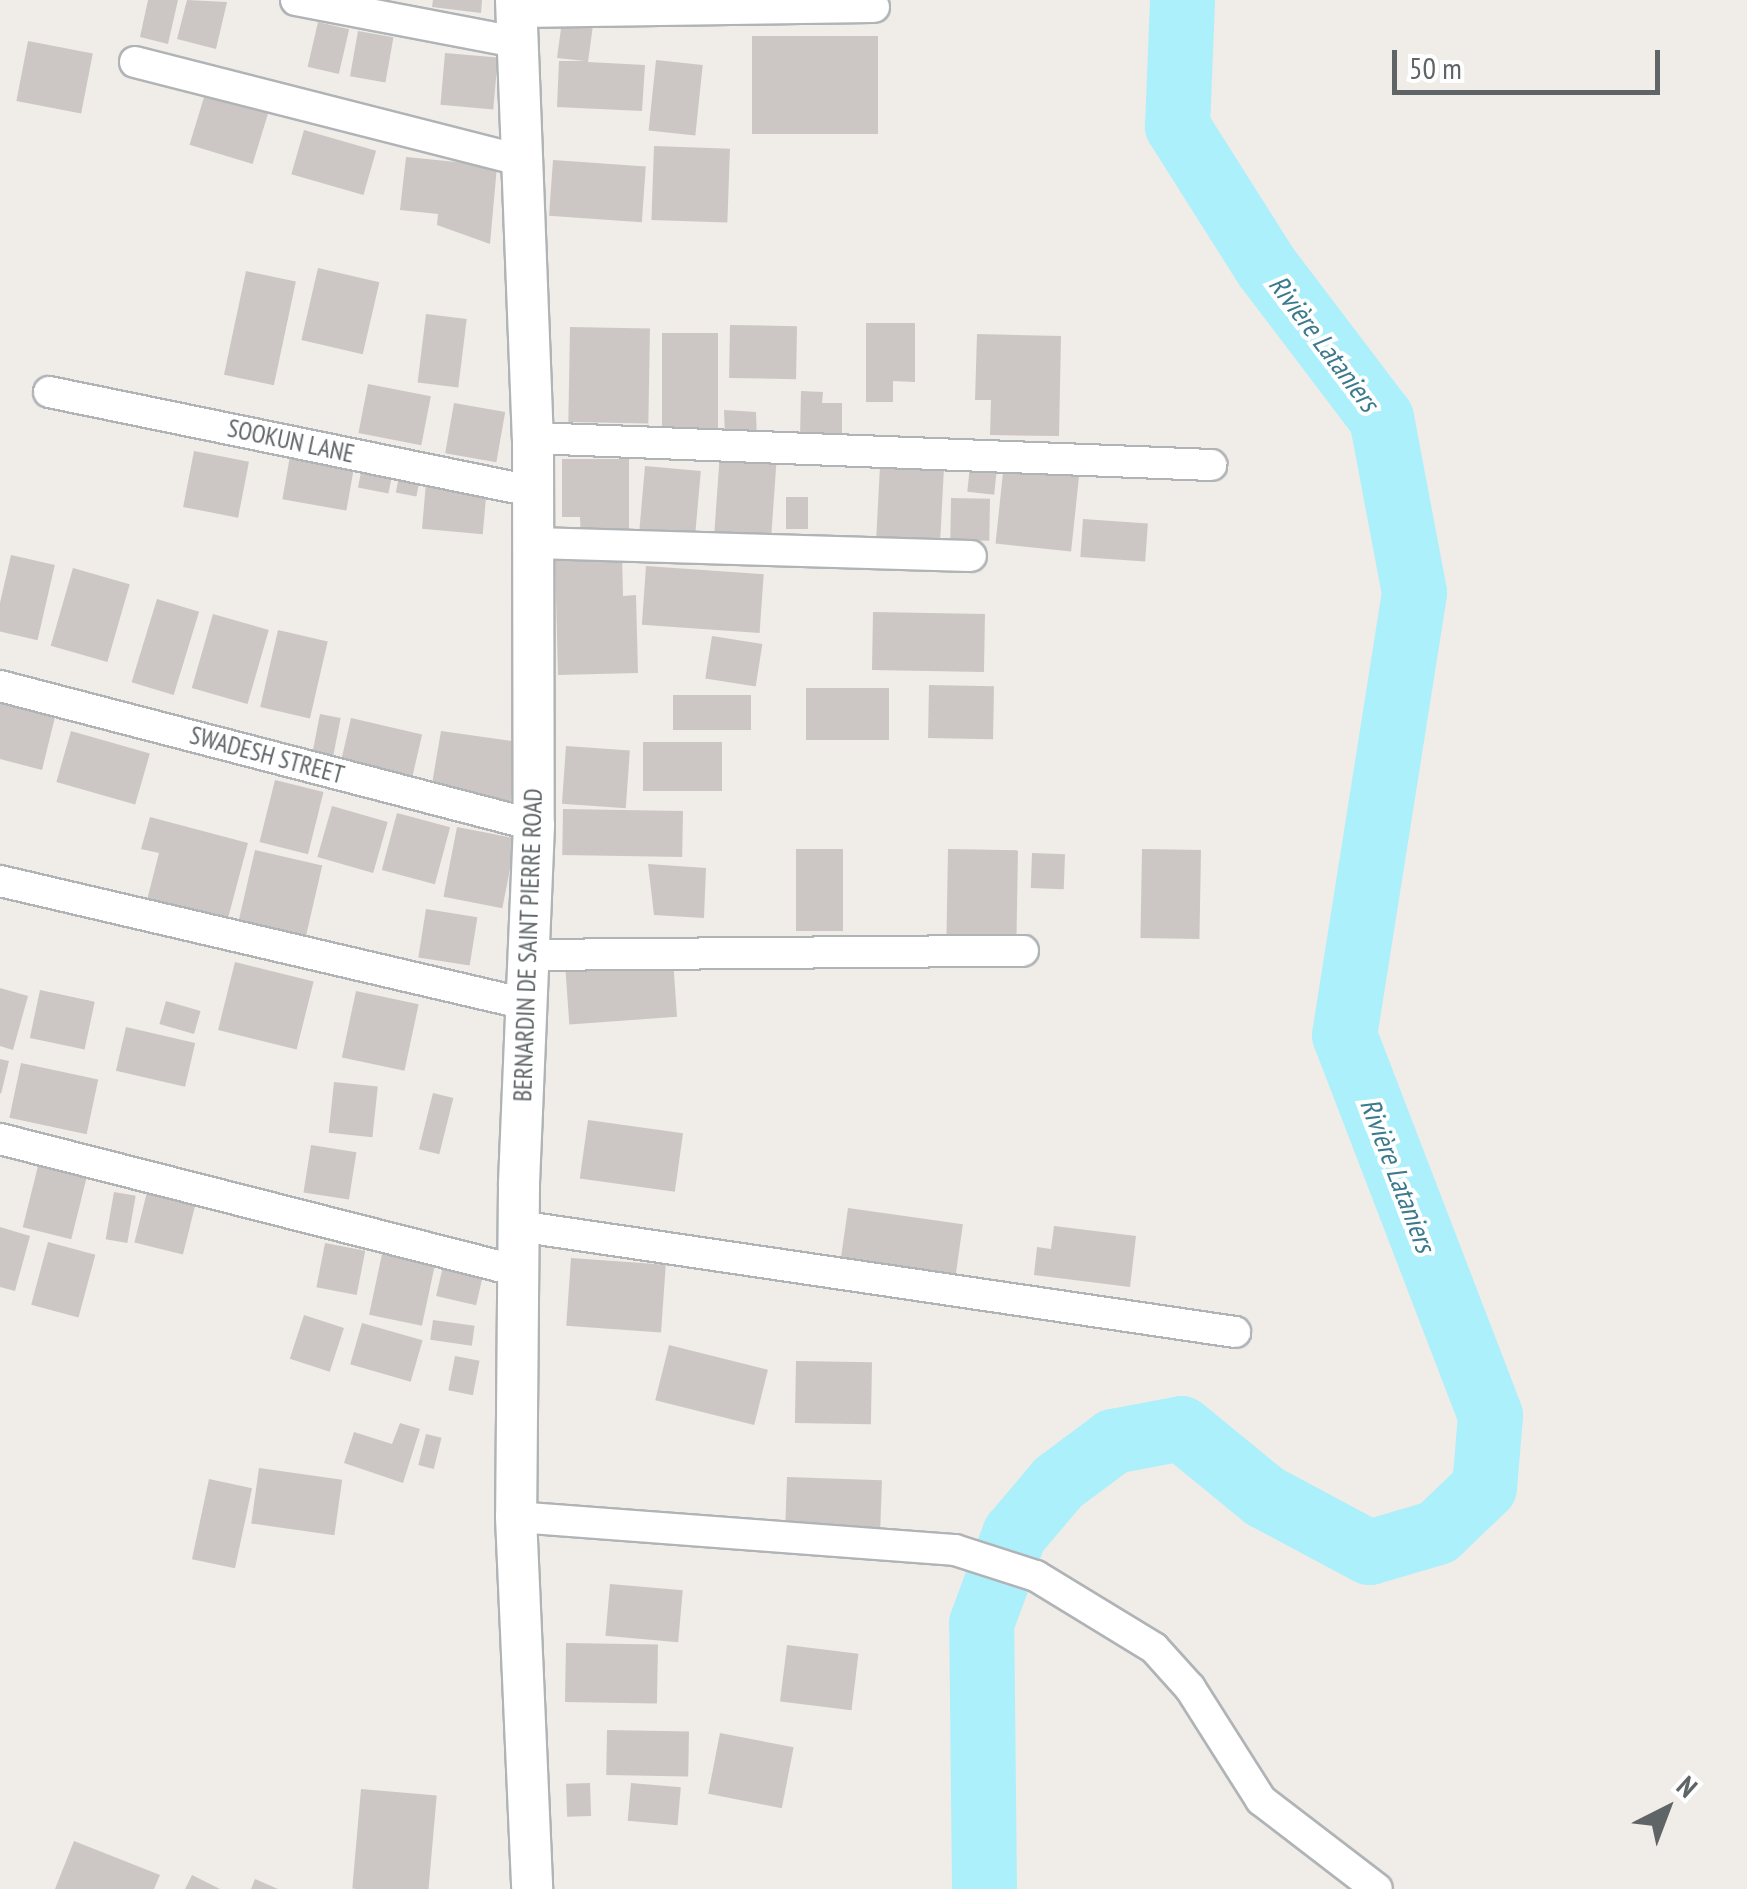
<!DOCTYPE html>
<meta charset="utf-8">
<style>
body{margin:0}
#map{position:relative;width:1747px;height:1889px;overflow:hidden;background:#f0ece8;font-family:"PT Sans Narrow",sans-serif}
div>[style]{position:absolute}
.river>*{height:65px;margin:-32.5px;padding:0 32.5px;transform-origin:32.5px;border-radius:32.5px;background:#acf0fc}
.building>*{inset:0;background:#ccc7c4;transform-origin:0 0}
.roads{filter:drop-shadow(2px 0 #b0b4b6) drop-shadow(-2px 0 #b0b4b6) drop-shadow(0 2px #b0b4b6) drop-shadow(0 -2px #b0b4b6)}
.street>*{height:30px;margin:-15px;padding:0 15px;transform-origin:15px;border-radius:15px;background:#fff}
.secondary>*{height:40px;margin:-20px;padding:0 20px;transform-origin:20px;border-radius:20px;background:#fff}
span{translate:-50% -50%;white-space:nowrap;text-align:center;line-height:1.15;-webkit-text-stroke:8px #fff;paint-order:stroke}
.street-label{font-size:25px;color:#5f6567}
.water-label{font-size:28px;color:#3b7a8c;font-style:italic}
.north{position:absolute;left:1617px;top:1759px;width:100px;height:100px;-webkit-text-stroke:8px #fff;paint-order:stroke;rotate:42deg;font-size:28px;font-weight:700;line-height:40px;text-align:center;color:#5f6567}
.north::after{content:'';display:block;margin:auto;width:35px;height:45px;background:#5f6567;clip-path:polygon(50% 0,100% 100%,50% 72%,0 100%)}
.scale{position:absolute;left:1392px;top:50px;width:268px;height:45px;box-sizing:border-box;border:5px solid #5f6567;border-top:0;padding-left:12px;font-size:30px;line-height:35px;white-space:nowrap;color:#5f6567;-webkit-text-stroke:8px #fff;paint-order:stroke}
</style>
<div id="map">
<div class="river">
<div style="left:984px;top:1889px;width:266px;rotate:-90.6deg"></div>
<div style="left:981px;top:1623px;width:95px;rotate:-69.7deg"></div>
<div style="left:1014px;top:1534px;width:68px;rotate:-49.8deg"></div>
<div style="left:1058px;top:1482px;width:69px;rotate:-36.7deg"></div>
<div style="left:1113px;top:1441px;width:69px;rotate:-10.8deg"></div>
<div style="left:1181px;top:1428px;width:107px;rotate:39.3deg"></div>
<div style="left:1264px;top:1496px;width:119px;rotate:28.1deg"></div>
<div style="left:1369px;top:1552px;width:71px;rotate:-16.4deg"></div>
<div style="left:1437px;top:1532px;width:65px;rotate:-43.8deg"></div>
<div style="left:1484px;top:1487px;width:72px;rotate:-85.2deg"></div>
<div style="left:1490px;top:1415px;width:407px;rotate:-111deg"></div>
<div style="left:1344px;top:1035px;width:448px;rotate:-81deg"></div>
<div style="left:1414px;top:592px;width:177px;rotate:-100.7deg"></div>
<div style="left:1381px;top:418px;width:192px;rotate:-127.2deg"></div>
<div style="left:1265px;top:265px;width:165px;rotate:-122.3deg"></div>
<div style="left:1177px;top:126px;width:126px;rotate:-87.7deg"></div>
</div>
<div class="building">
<div style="clip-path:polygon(148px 0,178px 0,168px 44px,140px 37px)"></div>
<div style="clip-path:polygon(187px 0,227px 2px,216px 49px,177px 39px)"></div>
<div style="clip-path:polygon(433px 0,482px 0,481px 13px,432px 7px)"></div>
<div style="clip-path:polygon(562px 21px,593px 25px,588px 62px,645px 65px,642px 111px,557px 107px,559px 61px,585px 61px,557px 58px)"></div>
<div style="left:318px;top:22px;width:32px;height:46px;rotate:13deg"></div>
<div style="left:358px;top:31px;width:36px;height:46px;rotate:10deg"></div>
<div style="left:752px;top:36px;width:126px;height:98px"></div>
<div style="left:28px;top:41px;width:66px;height:61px;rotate:11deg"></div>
<div style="left:445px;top:53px;width:53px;height:52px;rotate:5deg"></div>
<div style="left:656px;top:60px;width:47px;height:71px;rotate:6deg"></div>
<div style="left:205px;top:94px;width:66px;height:53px;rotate:17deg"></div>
<div style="left:304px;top:130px;width:75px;height:46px;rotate:16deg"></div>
<div style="left:654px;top:146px;width:76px;height:74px;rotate:2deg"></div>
<div style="clip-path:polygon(406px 157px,497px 166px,490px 244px,437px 225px,438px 214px,400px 210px)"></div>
<div style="left:553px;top:160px;width:93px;height:56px;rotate:4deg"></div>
<div style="left:318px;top:268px;width:63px;height:74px;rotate:13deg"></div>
<div style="left:246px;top:271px;width:51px;height:106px;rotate:12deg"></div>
<div style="left:426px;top:314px;width:41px;height:69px;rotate:7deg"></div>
<div style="clip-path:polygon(866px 323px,915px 323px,915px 382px,893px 381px,893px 402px,866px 402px)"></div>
<div style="left:730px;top:325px;width:67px;height:53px;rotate:1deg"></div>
<div style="left:570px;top:327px;width:80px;height:95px;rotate:1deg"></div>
<div style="left:662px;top:333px;width:56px;height:99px"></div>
<div style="clip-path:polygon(977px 334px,1061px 336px,1059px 436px,990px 435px,991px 400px,975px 400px)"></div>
<div style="left:368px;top:384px;width:64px;height:50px;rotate:11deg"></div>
<div style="clip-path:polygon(801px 391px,823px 392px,822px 403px,842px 403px,842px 438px,800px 437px)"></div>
<div style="left:454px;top:403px;width:52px;height:51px;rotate:10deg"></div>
<div style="clip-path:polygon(724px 410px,756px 412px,757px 441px,725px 439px)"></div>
<div style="left:194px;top:451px;width:56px;height:57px;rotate:11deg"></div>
<div style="left:720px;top:452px;width:57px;height:81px;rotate:4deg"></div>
<div style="left:290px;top:456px;width:65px;height:44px;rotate:10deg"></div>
<div style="clip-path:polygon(562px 459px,629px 459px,629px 540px,581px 540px,580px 517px,562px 517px)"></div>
<div style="left:1004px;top:463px;width:76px;height:81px;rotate:6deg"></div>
<div style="left:645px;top:466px;width:56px;height:69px;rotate:5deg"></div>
<div style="left:880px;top:466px;width:64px;height:74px;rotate:3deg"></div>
<div style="left:970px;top:466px;width:27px;height:26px;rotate:6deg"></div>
<div style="left:362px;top:467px;width:31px;height:21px;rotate:11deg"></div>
<div style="left:400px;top:471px;width:21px;height:22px;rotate:11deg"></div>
<div style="left:426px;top:483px;width:61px;height:46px;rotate:5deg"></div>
<div style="left:786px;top:497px;width:22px;height:32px"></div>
<div style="left:951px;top:498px;width:39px;height:42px;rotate:1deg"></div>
<div style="left:1083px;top:519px;width:65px;height:38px;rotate:4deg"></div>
<div style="left:11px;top:555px;width:45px;height:77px;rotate:13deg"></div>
<div style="clip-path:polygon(622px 555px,623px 596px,636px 595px,638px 673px,558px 675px,555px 557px)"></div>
<div style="left:646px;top:566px;width:118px;height:59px;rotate:4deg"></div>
<div style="left:73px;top:568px;width:59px;height:81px;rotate:16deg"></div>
<div style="left:157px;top:599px;width:44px;height:87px;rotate:17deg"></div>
<div style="left:873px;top:612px;width:112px;height:58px;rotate:1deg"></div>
<div style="left:213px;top:614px;width:58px;height:77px;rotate:16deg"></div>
<div style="left:278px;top:630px;width:51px;height:79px;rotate:13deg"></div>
<div style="left:712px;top:636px;width:51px;height:43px;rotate:9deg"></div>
<div style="left:929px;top:685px;width:65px;height:53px;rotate:1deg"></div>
<div style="left:806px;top:688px;width:83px;height:52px"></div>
<div style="left:673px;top:695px;width:78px;height:35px"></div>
<div style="clip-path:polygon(0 699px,56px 713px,42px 770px,0 759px)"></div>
<div style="left:320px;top:714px;width:21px;height:39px;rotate:11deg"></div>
<div style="left:351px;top:718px;width:73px;height:44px;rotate:13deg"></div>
<div style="left:71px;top:731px;width:82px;height:53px;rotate:16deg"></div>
<div style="clip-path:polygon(441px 731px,518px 742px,510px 806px,432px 784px)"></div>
<div style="left:643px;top:742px;width:79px;height:49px"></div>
<div style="left:566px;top:746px;width:64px;height:58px;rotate:4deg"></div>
<div style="left:275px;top:780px;width:50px;height:64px;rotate:14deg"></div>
<div style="left:332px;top:806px;width:58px;height:53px;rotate:16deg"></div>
<div style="left:563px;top:809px;width:120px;height:46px;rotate:1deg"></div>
<div style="left:397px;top:813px;width:55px;height:59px;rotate:15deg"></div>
<div style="clip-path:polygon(150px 817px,248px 843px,227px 922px,147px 900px,159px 853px,141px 849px)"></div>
<div style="left:457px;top:827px;width:60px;height:71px;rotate:11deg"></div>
<div style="left:796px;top:849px;width:47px;height:82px"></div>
<div style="left:948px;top:849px;width:70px;height:85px;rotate:1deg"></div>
<div style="left:1142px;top:849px;width:59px;height:89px;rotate:1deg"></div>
<div style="left:255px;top:850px;width:69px;height:73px;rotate:13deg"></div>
<div style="left:1032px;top:853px;width:33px;height:35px;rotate:2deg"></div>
<div style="clip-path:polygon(648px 864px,706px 868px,704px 918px,654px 915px)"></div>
<div style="left:426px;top:909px;width:52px;height:49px;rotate:9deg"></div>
<div style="left:673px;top:959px;width:58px;height:108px;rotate:86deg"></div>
<div style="left:235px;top:962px;width:81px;height:70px;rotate:14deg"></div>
<div style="clip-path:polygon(0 988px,28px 996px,13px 1050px,0 1046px)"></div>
<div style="left:40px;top:990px;width:56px;height:49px;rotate:12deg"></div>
<div style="left:356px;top:991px;width:64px;height:68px;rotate:12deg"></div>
<div style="left:166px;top:1001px;width:36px;height:24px;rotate:16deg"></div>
<div style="left:126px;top:1027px;width:71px;height:45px;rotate:13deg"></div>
<div style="clip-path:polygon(0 1059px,9px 1061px,1px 1094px,0 1093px)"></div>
<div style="left:21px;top:1063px;width:79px;height:56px;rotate:12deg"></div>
<div style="left:334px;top:1082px;width:44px;height:51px;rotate:6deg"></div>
<div style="left:433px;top:1093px;width:21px;height:58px;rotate:14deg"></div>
<div style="left:588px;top:1120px;width:96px;height:59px;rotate:8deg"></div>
<div style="left:311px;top:1145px;width:46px;height:48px;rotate:9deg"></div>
<div style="left:38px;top:1166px;width:50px;height:63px;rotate:14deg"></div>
<div style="left:114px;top:1192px;width:22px;height:48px;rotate:10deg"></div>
<div style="left:147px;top:1192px;width:50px;height:52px;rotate:14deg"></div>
<div style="left:848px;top:1208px;width:116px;height:52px;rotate:8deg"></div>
<div style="clip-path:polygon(1054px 1226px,1136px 1236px,1130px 1287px,1034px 1275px,1037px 1247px,1051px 1249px)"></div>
<div style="clip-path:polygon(0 1227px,30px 1236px,15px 1291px,0 1287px)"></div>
<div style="left:48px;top:1242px;width:49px;height:65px;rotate:15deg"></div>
<div style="left:325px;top:1243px;width:41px;height:45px;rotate:11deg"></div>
<div style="left:382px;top:1254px;width:54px;height:62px;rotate:12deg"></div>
<div style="left:571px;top:1258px;width:95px;height:68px;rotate:4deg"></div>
<div style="left:444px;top:1262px;width:41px;height:35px;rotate:13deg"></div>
<div style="left:304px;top:1315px;width:42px;height:46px;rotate:18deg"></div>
<div style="left:433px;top:1320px;width:42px;height:20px;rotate:8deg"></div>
<div style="left:362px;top:1323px;width:63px;height:43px;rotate:16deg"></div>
<div style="left:669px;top:1345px;width:102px;height:57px;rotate:14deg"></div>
<div style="left:455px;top:1356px;width:25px;height:35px;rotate:11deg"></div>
<div style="left:796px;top:1361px;width:76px;height:62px;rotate:1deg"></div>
<div style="clip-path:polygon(400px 1423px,420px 1429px,403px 1483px,344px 1463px,354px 1432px,392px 1444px)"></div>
<div style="left:426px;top:1434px;width:16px;height:32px;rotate:14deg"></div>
<div style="left:259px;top:1468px;width:84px;height:56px;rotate:8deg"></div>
<div style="left:787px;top:1477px;width:95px;height:50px;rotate:2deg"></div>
<div style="left:209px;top:1479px;width:44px;height:82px;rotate:12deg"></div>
<div style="left:610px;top:1584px;width:73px;height:52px;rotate:5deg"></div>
<div style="left:566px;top:1643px;width:92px;height:59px;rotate:1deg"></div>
<div style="left:787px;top:1645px;width:72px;height:57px;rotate:7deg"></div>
<div style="left:607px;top:1730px;width:82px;height:45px;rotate:1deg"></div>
<div style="left:720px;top:1733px;width:75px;height:62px;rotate:11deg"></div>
<div style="left:590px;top:1783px;width:33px;height:24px;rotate:88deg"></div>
<div style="left:631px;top:1783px;width:50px;height:38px;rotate:5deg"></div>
<div style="left:361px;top:1789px;width:76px;height:100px;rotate:5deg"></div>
<div style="clip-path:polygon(74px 1841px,160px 1875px,154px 1889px,55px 1889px)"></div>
<div style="clip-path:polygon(192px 1875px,220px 1889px,185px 1889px)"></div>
<div style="clip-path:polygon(255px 1879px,278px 1889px,251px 1889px)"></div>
</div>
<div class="roads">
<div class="street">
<div style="left:296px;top:0;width:225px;rotate:10.8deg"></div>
<div style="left:516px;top:12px;width:358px;rotate:-0.8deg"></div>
<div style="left:135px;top:62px;width:399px;rotate:14.3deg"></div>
<div style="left:49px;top:392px;width:494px;rotate:11.6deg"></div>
<div style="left:533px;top:438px;width:679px;rotate:2.28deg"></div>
<div style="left:534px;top:543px;width:437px;rotate:1.7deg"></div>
<div style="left:0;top:686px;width:552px;rotate:14.59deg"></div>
<div style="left:0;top:881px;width:540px;rotate:13.16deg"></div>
<div style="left:528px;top:955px;width:495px;rotate:-0.5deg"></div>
<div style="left:0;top:1139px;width:535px;rotate:14.3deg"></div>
<div style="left:518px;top:1226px;width:725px;rotate:8.41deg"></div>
<div style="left:516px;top:1517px;width:440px;rotate:4.3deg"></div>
<div style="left:955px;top:1550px;width:85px;rotate:17.8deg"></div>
<div style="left:1036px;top:1576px;width:138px;rotate:31.4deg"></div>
<div style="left:1154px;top:1648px;width:54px;rotate:48deg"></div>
<div style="left:1190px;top:1688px;width:133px;rotate:57.6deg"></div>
<div style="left:1261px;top:1800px;width:146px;rotate:37.5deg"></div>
</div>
<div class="secondary">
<div style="left:516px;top:0;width:438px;rotate:87.8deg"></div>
<div style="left:533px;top:438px;width:387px;rotate:89.9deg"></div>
<div style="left:534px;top:825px;width:361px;rotate:92.4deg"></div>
<div style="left:519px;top:1186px;width:331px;rotate:90.5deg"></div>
<div style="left:516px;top:1517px;width:372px;rotate:87.5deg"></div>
</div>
</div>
<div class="street-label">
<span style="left:291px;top:441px;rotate:12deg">SOOKUN LANE</span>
<span style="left:267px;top:755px;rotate:15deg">SWADESH STREET</span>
<span style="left:528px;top:945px;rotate:-88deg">BERNARDIN DE SAINT PIERRE ROAD</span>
</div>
<div class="water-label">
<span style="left:1324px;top:343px;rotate:53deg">Rivière Lataniers</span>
<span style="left:1398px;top:1175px;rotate:69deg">Rivière Lataniers</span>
</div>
<div class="north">N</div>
<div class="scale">50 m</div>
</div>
